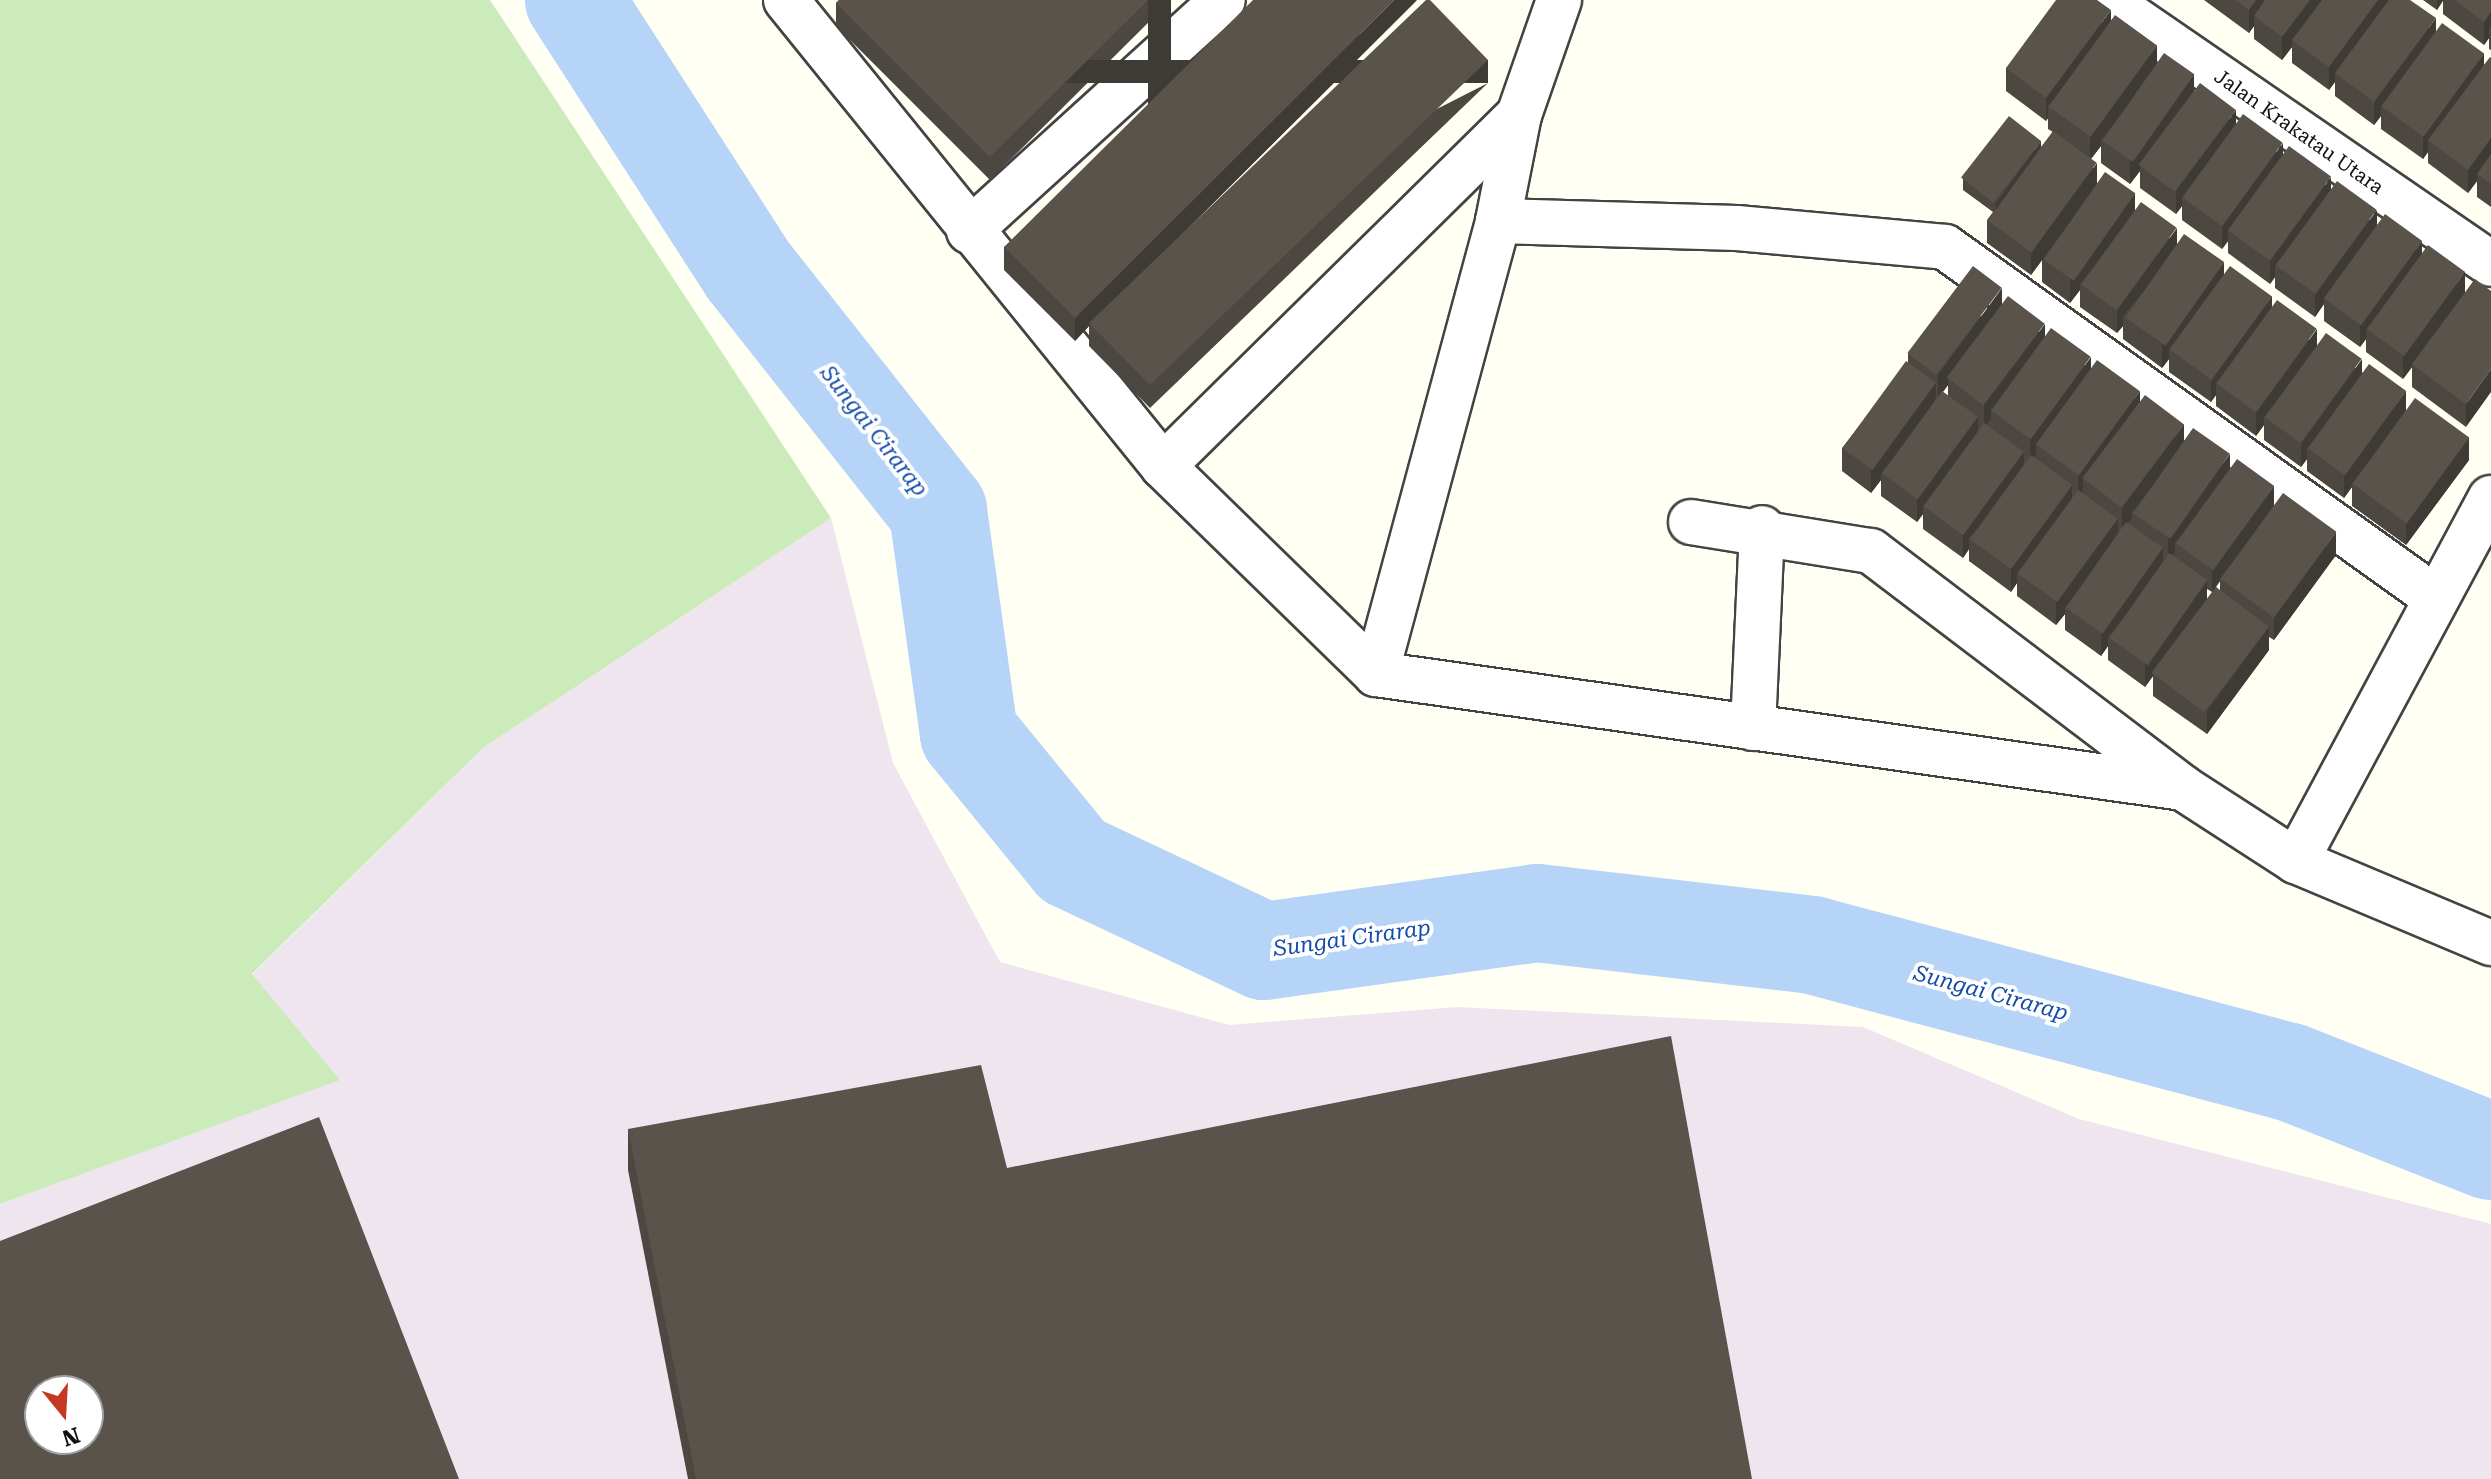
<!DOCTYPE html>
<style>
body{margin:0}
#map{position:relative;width:2491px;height:1479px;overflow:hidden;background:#fffff3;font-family:"Roboto Serif",serif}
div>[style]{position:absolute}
.industrial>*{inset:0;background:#eee5ee}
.green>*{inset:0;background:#cbebbb}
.river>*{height:98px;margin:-49px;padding:0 49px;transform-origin:49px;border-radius:49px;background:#b6d3f8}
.roads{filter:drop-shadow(2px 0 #434343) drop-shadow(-2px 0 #434343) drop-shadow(0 2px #434343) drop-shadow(0 -2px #434343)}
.minor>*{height:44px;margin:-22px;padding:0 22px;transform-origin:22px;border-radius:22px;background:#fff}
.wall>*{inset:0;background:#4d4741}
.shaded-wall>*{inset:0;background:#3e3a35;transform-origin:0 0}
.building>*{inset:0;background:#59534c;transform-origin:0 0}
span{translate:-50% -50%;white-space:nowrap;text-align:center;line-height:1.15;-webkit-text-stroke:8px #fff;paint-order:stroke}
.street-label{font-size:20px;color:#101010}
.water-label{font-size:22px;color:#144ca7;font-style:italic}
.north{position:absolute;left:24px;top:1375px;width:80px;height:80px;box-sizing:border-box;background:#fff;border:2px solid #9f9f9f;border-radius:50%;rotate:162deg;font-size:22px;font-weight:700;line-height:32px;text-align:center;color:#101010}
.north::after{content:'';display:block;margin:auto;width:28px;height:36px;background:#c53823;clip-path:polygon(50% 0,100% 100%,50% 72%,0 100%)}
</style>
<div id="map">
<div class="industrial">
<div style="clip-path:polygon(evenodd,831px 518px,893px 763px,1000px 962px,1229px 1025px,1457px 1007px,1863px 1027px,2079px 1119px,2491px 1224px,2491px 1479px,0 1479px,0 1204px,339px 1080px,252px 975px,483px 748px,831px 518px,40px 1391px,88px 1391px,88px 1439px,40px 1439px,40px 1391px)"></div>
</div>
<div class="green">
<div style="clip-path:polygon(0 0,490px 0,831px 518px,483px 748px,252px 974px,340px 1080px,0 1204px)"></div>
</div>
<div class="river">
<div style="left:574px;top:0;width:321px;rotate:57.2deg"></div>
<div style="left:748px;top:270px;width:307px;rotate:51.7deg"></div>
<div style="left:938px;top:511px;width:225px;rotate:82.1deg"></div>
<div style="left:969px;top:734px;width:164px;rotate:50.7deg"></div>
<div style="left:1073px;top:861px;width:211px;rotate:25.2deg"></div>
<div style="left:1264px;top:951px;width:276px;rotate:-7.9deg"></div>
<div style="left:1537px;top:913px;width:277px;rotate:6.6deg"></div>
<div style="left:1812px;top:945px;width:495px;rotate:14.9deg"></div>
<div style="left:2290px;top:1072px;width:216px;rotate:21.5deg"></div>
</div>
<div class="roads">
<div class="minor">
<div style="left:786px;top:0;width:599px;rotate:51.03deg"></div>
<div style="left:1163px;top:466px;width:298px;rotate:44.3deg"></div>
<div style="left:1376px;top:674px;width:815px;rotate:8.04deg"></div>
<div style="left:2183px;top:788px;width:135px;rotate:32.9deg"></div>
<div style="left:2296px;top:861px;width:212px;rotate:22.8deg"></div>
<div style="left:2107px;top:0;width:466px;rotate:34.5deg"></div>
<div style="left:1498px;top:221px;width:239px;rotate:1.7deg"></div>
<div style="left:1737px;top:228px;width:209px;rotate:5.2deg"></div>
<div style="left:1945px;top:247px;width:604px;rotate:35.56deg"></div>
<div style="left:969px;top:231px;width:343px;rotate:-42.3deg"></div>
<div style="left:1163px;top:466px;width:500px;rotate:-44.6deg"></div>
<div style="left:1691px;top:522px;width:182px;rotate:9.2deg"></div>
<div style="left:1871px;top:551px;width:390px;rotate:37.2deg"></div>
<div style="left:1376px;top:674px;width:469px;rotate:-74.9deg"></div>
<div style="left:1498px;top:221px;width:108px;rotate:-78.8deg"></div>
<div style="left:1519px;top:115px;width:122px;rotate:-70.8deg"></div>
<div style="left:1753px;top:728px;width:200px;rotate:-87.4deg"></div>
<div style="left:2296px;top:861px;width:412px;rotate:-61.8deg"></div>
</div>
</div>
<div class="wall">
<div style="clip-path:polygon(839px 0,1171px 0,990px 180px,836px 26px,836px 3px)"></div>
<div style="clip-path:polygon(1417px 0,1173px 243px,1488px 83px,1150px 408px,1089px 346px,1089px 326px,1075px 341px,1004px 270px,1004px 247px)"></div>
<div style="clip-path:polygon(2204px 0,2389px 0,2484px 65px,2491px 58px,2491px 207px,2477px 197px,2477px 181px,2468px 193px,2428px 163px,2428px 152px,2423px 159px,2381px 129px,2381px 116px,2374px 125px,2335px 96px,2335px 82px,2329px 90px,2292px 63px,2292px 47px,2282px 60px,2254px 39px,2254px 26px,2249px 33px)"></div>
<div style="clip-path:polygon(2423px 0,2491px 0,2491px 50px,2489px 49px,2489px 38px,2484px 45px,2443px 14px,2443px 1px,2437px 10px)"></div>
<div style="clip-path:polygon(2111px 20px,2157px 62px,2236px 124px,2331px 189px,2377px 226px,2422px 254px,2465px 293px,2475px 279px,2466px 427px,2412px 387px,2412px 367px,2403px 379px,2366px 352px,2366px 339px,2360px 347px,2324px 321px,2324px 304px,2315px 317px,2275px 288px,2275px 277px,2270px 284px,2228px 253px,2228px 241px,2222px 249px,2182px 220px,2182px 206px,2176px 214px,2140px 188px,2140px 171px,2130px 184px,2101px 163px,2101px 146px,2091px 159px,2097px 184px,2135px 210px,2177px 244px,2272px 307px,2317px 347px,2362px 372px,2406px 411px,2469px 460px,2406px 545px,2352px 506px,2352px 487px,2344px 498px,2307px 471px,2307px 459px,2301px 467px,2264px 440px,2264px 425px,2256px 436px,2216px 406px,2216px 395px,2211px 402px,2169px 372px,2169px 359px,2162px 368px,2123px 339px,2123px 326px,2117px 333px,2080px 307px,2080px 290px,2070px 303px,2042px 282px,2042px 260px,2031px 275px,1987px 243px,1987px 220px,1993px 212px,1963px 190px,1963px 179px,2041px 147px,2053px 132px,2048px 129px,2048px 118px,2046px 121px,2006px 91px,2006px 68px)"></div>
<div style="clip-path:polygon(evenodd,2002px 305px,2091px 370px,2140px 402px,2184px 440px,2230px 467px,2274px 506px,2336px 555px,2274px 640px,2269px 637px,2269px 650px,2207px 734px,2153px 696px,2153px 676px,2145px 687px,2108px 660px,2108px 646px,2101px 656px,2065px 630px,2065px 614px,2056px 625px,2017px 596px,2017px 583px,2011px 592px,1969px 561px,1969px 549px,1963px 558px,1923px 529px,1923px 514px,1917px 522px,1881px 496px,1881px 480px,1871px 493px,1842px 471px,1842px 448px,1908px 363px,1908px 354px,2002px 305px,1948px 385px,1948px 396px,1943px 392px,1948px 385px,2002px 305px,2220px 581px,2220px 591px,2216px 587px,2220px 581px,2002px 305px,2207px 589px,2212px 592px,2207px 599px,2207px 589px)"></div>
<div style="clip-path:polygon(628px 1129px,1007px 1168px,1752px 1479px,688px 1479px,628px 1170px)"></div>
</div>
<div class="shaded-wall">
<div style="left:1148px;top:0;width:23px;height:223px"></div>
<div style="clip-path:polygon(1394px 0,1417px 0,1091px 325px,1089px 323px,1089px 326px,1075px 341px,1075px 318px)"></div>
<div style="clip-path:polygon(2256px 0,2273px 0,2254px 16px,2254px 26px,2249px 33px,2249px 10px)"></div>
<div style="clip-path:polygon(2310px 0,2327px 0,2292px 40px,2292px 47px,2282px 60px,2282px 37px)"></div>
<div style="clip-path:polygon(2378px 0,2389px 0,2335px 73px,2335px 82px,2329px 90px,2329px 67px)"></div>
<div style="clip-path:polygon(2437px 0,2443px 0,2437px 10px)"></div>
<div style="clip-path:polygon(2111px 10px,2111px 33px,2048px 106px,2048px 118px,2046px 121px,2046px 98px)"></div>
<div style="clip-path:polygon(2491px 12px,2491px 27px,2489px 26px,2489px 38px,2484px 45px,2484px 22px)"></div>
<div style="clip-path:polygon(2436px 18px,2436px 41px,2381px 106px,2381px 116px,2374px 125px,2374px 102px)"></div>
<div style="clip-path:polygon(2157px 45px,2157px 68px,2101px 140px,2101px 146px,2090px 160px,2090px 137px)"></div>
<div style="clip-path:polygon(2484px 53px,2484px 76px,2428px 140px,2428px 152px,2423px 159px,2423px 136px)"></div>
<div style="left:1488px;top:60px;width:23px;height:469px;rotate:90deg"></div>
<div style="clip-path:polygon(2194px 74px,2194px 97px,2140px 165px,2140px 171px,2130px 184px,2130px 161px)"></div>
<div style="clip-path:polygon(2236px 110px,2236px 133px,2182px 197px,2182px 206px,2176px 214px,2176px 191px)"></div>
<div style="clip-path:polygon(2491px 138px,2491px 161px,2477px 174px,2477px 181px,2468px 193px,2468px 170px)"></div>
<div style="clip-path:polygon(2041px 141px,2041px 152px,1996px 215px,1996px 203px)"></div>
<div style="clip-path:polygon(2283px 143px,2283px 166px,2228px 230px,2228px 241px,2222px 249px,2222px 226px)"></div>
<div style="clip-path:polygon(2097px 163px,2097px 186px,2031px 275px,2031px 252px)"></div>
<div style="clip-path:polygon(2331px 177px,2331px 200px,2275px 265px,2275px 277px,2270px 284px,2270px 261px)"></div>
<div style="clip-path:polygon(2135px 193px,2135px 216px,2080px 284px,2080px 290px,2070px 303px,2070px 280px)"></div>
<div style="clip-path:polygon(2377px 210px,2377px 233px,2324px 298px,2324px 304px,2315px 317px,2315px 294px)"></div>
<div style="clip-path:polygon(2177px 228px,2177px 252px,2123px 316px,2123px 326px,2117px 333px,2117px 310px)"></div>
<div style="clip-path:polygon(2422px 241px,2422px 264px,2366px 329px,2366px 339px,2360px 347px,2360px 324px)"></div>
<div style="clip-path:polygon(2224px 262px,2224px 285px,2169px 349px,2169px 359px,2162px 368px,2162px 345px)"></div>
<div style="clip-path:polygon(2465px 272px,2465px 295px,2412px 364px,2412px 367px,2403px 379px,2403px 356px)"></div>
<div style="clip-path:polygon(2002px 288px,2002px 311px,1948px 379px,1948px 385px,1938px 398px,1938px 375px)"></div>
<div style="clip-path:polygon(2272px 296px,2272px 319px,2216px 383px,2216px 395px,2211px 402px,2211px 379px)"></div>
<div style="clip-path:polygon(2045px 324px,2045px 347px,1991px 411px,1991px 419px,1984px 428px,1984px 405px)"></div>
<div style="clip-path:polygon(2317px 329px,2317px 352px,2264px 417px,2264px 425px,2256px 436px,2256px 413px)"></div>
<div style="clip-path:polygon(2091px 357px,2091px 380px,2036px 444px,2036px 454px,2030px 463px,2030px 440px)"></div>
<div style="clip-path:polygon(2362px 359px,2362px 382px,2307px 448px,2307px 459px,2301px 467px,2301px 444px)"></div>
<div style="clip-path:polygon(2491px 369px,2491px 392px,2466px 427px,2466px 404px)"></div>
<div style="clip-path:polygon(1936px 383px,1936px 406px,1881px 473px,1881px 480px,1871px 493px,1871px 470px)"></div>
<div style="clip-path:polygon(2140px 391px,2140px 414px,2083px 479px,2083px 491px,2078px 498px,2078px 475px)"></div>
<div style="clip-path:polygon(2406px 391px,2406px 414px,2352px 483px,2352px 487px,2344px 498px,2344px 475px)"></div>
<div style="clip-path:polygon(1978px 417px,1978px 440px,1923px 506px,1923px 514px,1917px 522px,1917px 499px)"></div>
<div style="clip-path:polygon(2184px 424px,2184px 447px,2132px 512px,2132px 518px,2122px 531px,2122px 508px)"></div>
<div style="clip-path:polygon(2469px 437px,2469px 460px,2406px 545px,2406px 522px)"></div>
<div style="clip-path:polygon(2024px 452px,2024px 475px,1969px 538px,1969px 549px,1963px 558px,1963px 535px)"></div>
<div style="clip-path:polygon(2230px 454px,2230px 478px,2175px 543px,2175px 552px,2168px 561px,2168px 538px)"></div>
<div style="clip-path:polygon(2072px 485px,2072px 508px,2017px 573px,2017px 583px,2011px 592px,2011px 569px)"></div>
<div style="clip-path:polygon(2274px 486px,2274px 509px,2220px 578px,2220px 581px,2212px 592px,2212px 569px)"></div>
<div style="clip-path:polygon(2118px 519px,2118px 542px,2065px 607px,2065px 614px,2056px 625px,2056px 602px)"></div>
<div style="clip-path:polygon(2336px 532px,2336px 555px,2274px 640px,2274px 617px)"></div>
<div style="clip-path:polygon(2163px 548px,2163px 571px,2108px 637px,2108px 646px,2101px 656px,2101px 633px)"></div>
<div style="clip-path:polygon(2207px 580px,2207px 604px,2153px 673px,2153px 676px,2145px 687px,2145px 664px)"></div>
<div style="clip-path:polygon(2269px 627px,2269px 650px,2207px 734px,2207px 711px)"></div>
</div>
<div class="building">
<div style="clip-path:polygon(839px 0,1148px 0,990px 157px,836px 3px)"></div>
<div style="clip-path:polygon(1253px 0,1394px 0,1075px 318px,1004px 247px)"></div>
<div style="clip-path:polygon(1426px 0,1430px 0,1488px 60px,1150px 385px,1089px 323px)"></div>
<div style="clip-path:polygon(2056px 0,2097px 0,2111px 10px,2046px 98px,2006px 68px)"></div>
<div style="clip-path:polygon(2235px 0,2256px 0,2249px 10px)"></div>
<div style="clip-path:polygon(2265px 0,2310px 0,2282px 37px,2254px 16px)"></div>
<div style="clip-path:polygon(2322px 0,2378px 0,2329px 67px,2292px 40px)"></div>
<div style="clip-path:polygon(2389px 0,2410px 0,2436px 18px,2374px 102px,2335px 73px)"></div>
<div style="clip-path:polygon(2455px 0,2491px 0,2491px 12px,2484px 22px)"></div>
<div style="left:2115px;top:15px;width:52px;height:113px;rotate:36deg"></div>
<div style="left:2442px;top:23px;width:52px;height:103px;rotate:36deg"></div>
<div style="left:2164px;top:53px;width:37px;height:107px;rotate:35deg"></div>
<div style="clip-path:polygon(2490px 57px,2491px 58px,2491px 138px,2468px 170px,2428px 140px)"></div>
<div style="left:2200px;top:83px;width:45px;height:102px;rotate:37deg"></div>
<div style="left:2243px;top:114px;width:49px;height:103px;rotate:36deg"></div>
<div style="left:2009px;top:116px;width:41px;height:78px;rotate:38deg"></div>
<div style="left:2053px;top:131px;width:54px;height:111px;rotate:36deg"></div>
<div style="left:2289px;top:146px;width:52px;height:104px;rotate:36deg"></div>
<div style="clip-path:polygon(2491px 154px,2491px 184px,2477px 174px)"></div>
<div style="left:2105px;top:172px;width:37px;height:107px;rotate:35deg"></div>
<div style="left:2337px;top:181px;width:49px;height:104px;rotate:36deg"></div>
<div style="left:2141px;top:202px;width:44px;height:102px;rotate:36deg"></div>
<div style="left:2385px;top:214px;width:46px;height:104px;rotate:36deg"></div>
<div style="left:2184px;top:234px;width:49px;height:102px;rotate:35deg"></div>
<div style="left:2428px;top:245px;width:46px;height:104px;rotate:36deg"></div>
<div style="left:1973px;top:266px;width:36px;height:109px;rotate:37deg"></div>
<div style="left:2230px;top:266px;width:52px;height:103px;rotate:36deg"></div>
<div style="clip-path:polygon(2475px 279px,2491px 291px,2491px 369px,2466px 404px,2412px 364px)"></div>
<div style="left:2008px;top:296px;width:46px;height:102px;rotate:37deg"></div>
<div style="left:2277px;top:300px;width:49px;height:103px;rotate:36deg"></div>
<div style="left:2051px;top:328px;width:49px;height:102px;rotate:36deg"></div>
<div style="left:2326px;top:333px;width:44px;height:104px;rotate:36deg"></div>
<div style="left:2097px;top:360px;width:53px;height:104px;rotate:36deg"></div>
<div style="left:1906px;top:361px;width:37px;height:108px;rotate:36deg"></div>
<div style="left:2369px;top:364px;width:46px;height:104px;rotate:36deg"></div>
<div style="left:1942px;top:391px;width:44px;height:102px;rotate:36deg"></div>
<div style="left:2145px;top:395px;width:49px;height:104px;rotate:37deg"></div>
<div style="left:2415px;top:398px;width:67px;height:106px;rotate:36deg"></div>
<div style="left:1984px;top:423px;width:49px;height:103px;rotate:36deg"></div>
<div style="left:2193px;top:428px;width:45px;height:104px;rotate:35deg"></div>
<div style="left:2031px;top:455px;width:51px;height:104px;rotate:36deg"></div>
<div style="left:2237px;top:459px;width:46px;height:104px;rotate:36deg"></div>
<div style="left:2078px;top:490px;width:49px;height:103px;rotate:36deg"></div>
<div style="left:2283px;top:493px;width:66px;height:106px;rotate:36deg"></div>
<div style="left:2126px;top:522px;width:45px;height:105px;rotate:35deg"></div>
<div style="left:2169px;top:553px;width:47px;height:104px;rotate:35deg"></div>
<div style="left:2216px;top:587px;width:66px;height:107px;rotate:37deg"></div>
<div style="clip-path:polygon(1671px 1036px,1752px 1479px,696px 1479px,628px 1129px,981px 1065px,1007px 1168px)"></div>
<div style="clip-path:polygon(evenodd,319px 1117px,459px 1479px,0 1479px,0 1241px,319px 1117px,40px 1391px,88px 1391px,88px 1439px,40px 1439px,40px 1391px)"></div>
</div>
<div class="street-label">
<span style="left:2299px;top:132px;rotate:35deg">Jalan Krakatau Utara</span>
</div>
<div class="water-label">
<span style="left:874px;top:431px;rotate:52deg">Sungai Cirarap</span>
<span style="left:1352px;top:938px;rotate:-8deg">Sungai Cirarap</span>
<span style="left:1991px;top:993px;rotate:15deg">Sungai Cirarap</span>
</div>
<div class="north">N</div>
</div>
